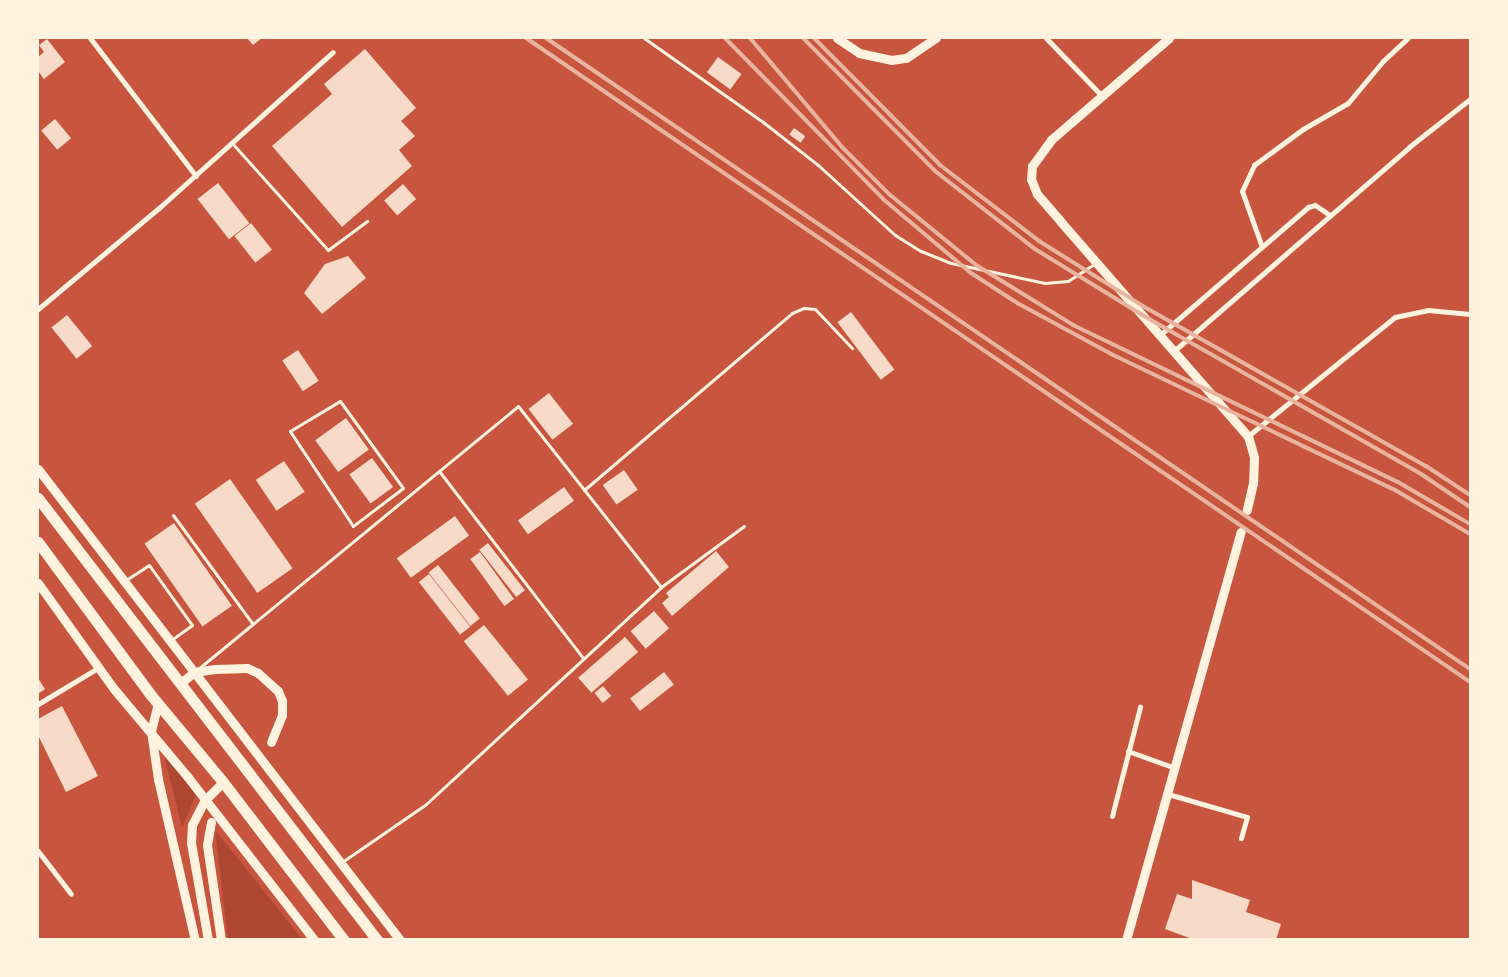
<!DOCTYPE html>
<style>
body{margin:0}
#map{position:relative;width:1508px;height:977px;overflow:hidden;background:#c8553d;font-family:"Fira Sans Condensed",sans-serif}
div>[style]{position:absolute}
.green>*{inset:0;background:#ae4732}
.building>*{inset:0;background:#f7dbc8;transform-origin:0 0}
.service>*{height:3px;margin:-1.5px;padding:0 1.5px;transform-origin:1.5px;border-radius:1.5px;background:#fff3e0}
.minor>*{height:5px;margin:-2.5px;padding:0 2.5px;transform-origin:2.5px;border-radius:2.5px;background:#fff3e0}
.tertiary>*{height:9px;margin:-4.5px;padding:0 4.5px;transform-origin:4.5px;border-radius:4.5px;background:#fff3e0}
.secondary>*{height:9px;margin:-4.5px;padding:0 4.5px;transform-origin:4.5px;border-radius:4.5px;background:#fff3e0}
.trunk>*{height:11px;margin:-5.5px;padding:0 5.5px;transform-origin:5.5px;border-radius:5.5px;background:#fff3e0}
.rail>*{height:4px;margin:-2px;padding:0 2px;transform-origin:2px;border-radius:2px;background:#e9b49f}
span{translate:-50% -50%;white-space:nowrap;text-align:center;line-height:1.15;-webkit-text-stroke:5px #fff3e0;paint-order:stroke}
.frame{position:absolute;inset:0;border:39px solid #fff3e0;pointer-events:none}
</style>
<div id="map">
<div class="green">
<div style="clip-path:polygon(164px 755px,196px 795px,182px 827px)"></div>
<div style="clip-path:polygon(215px 830px,302px 939px,228px 939px)"></div>
</div>
<div class="building">
<div style="clip-path:polygon(247px 38px,262px 38px,253px 45px)"></div>
<div style="clip-path:polygon(47px 39px,65px 62px,44px 79px,38px 71px,38px 57px,44px 52px,39px 45px)"></div>
<div style="clip-path:polygon(365px 49px,416px 108px,401px 121px,415px 136px,399px 150px,412px 166px,342px 227px,272px 146px,332px 94px,324px 84px)"></div>
<div style="left:718px;top:57px;width:29px;height:19px;rotate:36deg"></div>
<div style="left:55px;top:119px;width:25px;height:18px;rotate:50deg"></div>
<div style="left:794px;top:128px;width:14px;height:8px;rotate:36deg"></div>
<div style="left:218px;top:183px;width:51px;height:26px;rotate:52deg"></div>
<div style="left:403px;top:184px;width:20px;height:25px;rotate:49deg"></div>
<div style="left:251px;top:223px;width:34px;height:21px;rotate:52deg"></div>
<div style="clip-path:polygon(348px 256px,366px 278px,322px 314px,304px 293px,325px 264px)"></div>
<div style="left:851px;top:312px;width:72px;height:17px;rotate:53deg"></div>
<div style="left:67px;top:315px;width:40px;height:20px;rotate:51deg"></div>
<div style="left:298px;top:350px;width:37px;height:19px;rotate:56deg"></div>
<div style="left:549px;top:393px;width:39px;height:26px;rotate:52deg"></div>
<div style="left:346px;top:418px;width:39px;height:38px;rotate:54deg"></div>
<div style="left:372px;top:458px;width:36px;height:28px;rotate:54deg"></div>
<div style="left:284px;top:461px;width:37px;height:34px;rotate:56deg"></div>
<div style="left:624px;top:470px;width:24px;height:26px;rotate:55deg"></div>
<div style="left:230px;top:479px;width:109px;height:43px;rotate:55deg"></div>
<div style="left:564px;top:487px;width:17px;height:57px;rotate:54deg"></div>
<div style="left:455px;top:516px;width:24px;height:72px;rotate:54deg"></div>
<div style="left:174px;top:523px;width:101px;height:36px;rotate:55deg"></div>
<div style="left:488px;top:543px;width:60px;height:11px;rotate:52deg"></div>
<div style="clip-path:polygon(716px 551px,729px 567px,672px 616px,662px 603px,669px 597px,666px 593px)"></div>
<div style="left:480px;top:552px;width:58px;height:12px;rotate:54deg"></div>
<div style="left:438px;top:565px;width:68px;height:12px;rotate:52deg"></div>
<div style="left:429px;top:574px;width:67px;height:13px;rotate:52deg"></div>
<div style="left:654px;top:611px;width:23px;height:31px;rotate:49deg"></div>
<div style="left:484px;top:625px;width:70px;height:26px;rotate:51deg"></div>
<div style="left:625px;top:637px;width:20px;height:62px;rotate:49deg"></div>
<div style="left:664px;top:672px;width:16px;height:43px;rotate:52deg"></div>
<div style="clip-path:polygon(38px 678px,45px 689px,38px 694px)"></div>
<div style="left:603px;top:686px;width:13px;height:11px;rotate:51deg"></div>
<div style="clip-path:polygon(62px 706px,98px 776px,66px 792px,38px 735px,38px 719px)"></div>
<div style="clip-path:polygon(1192px 880px,1250px 900px,1246px 912px,1281px 924px,1276px 940px,1195px 940px,1165px 929px,1177px 894px,1192px 899px)"></div>
</div>
<div class="service">
<div style="left:644px;top:38px;width:146px;rotate:35.2deg"></div>
<div style="left:763px;top:122px;width:70px;rotate:38deg"></div>
<div style="left:818px;top:165px;width:104px;rotate:42.3deg"></div>
<div style="left:895px;top:235px;width:31px;rotate:32deg"></div>
<div style="left:921px;top:251px;width:32px;rotate:22deg"></div>
<div style="left:951px;top:263px;width:96px;rotate:12deg"></div>
<div style="left:1045px;top:283px;width:23px;rotate:-5deg"></div>
<div style="left:1068px;top:281px;width:33px;rotate:-33deg"></div>
<div style="left:232px;top:143px;width:144px;rotate:48.1deg"></div>
<div style="left:328px;top:250px;width:49px;rotate:-36.6deg"></div>
<div style="left:340px;top:401px;width:107px;rotate:54.1deg"></div>
<div style="left:403px;top:488px;width:63px;rotate:142.8deg"></div>
<div style="left:353px;top:526px;width:114px;rotate:-123.6deg"></div>
<div style="left:290px;top:431px;width:58px;rotate:-31deg"></div>
<div style="left:439px;top:471px;width:235px;rotate:52.4deg"></div>
<div style="left:584px;top:490px;width:273px;rotate:-40.4deg"></div>
<div style="left:792px;top:313px;width:13px;rotate:-23deg"></div>
<div style="left:804px;top:308px;width:11px;rotate:5deg"></div>
<div style="left:815px;top:309px;width:54px;rotate:46.5deg"></div>
<div style="left:173px;top:515px;width:134px;rotate:53.8deg"></div>
<div style="left:126px;top:580px;width:27px;rotate:-33deg"></div>
<div style="left:149px;top:565px;width:74px;rotate:54.4deg"></div>
<div style="left:192px;top:625px;width:27px;rotate:144deg"></div>
<div style="left:198px;top:669px;width:414px;rotate:-39.4deg"></div>
<div style="left:518px;top:406px;width:231px;rotate:51.7deg"></div>
<div style="left:342px;top:862px;width:101px;rotate:-34.5deg"></div>
<div style="left:425px;top:805px;width:321px;rotate:-42.7deg"></div>
<div style="left:661px;top:587px;width:103px;rotate:-36.3deg"></div>
</div>
<div class="minor">
<div style="left:90px;top:38px;width:174px;rotate:52.5deg"></div>
<div style="left:1046px;top:38px;width:81px;rotate:46deg"></div>
<div style="left:1262px;top:247px;width:59px;rotate:-109.7deg"></div>
<div style="left:1242px;top:191px;width:29px;rotate:-65deg"></div>
<div style="left:1254px;top:165px;width:61px;rotate:-36.3deg"></div>
<div style="left:1303px;top:129px;width:52px;rotate:-30deg"></div>
<div style="left:1348px;top:103px;width:55px;rotate:-50.2deg"></div>
<div style="left:1383px;top:61px;width:34px;rotate:-43deg"></div>
<div style="left:38px;top:309px;width:159px;rotate:-39.9deg"></div>
<div style="left:160px;top:207px;width:232px;rotate:-41.9deg"></div>
<div style="left:1161px;top:334px;width:194px;rotate:-40.8deg"></div>
<div style="left:1308px;top:207px;width:7px;rotate:-16deg"></div>
<div style="left:1315px;top:205px;width:18px;rotate:34deg"></div>
<div style="left:1175px;top:350px;width:310px;rotate:-40.9deg"></div>
<div style="left:1409px;top:147px;width:78px;rotate:-38.2deg"></div>
<div style="left:1248px;top:436px;width:189px;rotate:-39deg"></div>
<div style="left:1395px;top:317px;width:34px;rotate:-12deg"></div>
<div style="left:1428px;top:310px;width:42px;rotate:5.4deg"></div>
<div style="left:38px;top:704px;width:70px;rotate:-31deg"></div>
<div style="left:1128px;top:751px;width:50px;rotate:19.9deg"></div>
<div style="left:1168px;top:794px;width:82px;rotate:16.2deg"></div>
<div style="left:1247px;top:817px;width:22px;rotate:106deg"></div>
<div style="left:1112px;top:816px;width:113px;rotate:-75.6deg"></div>
<div style="left:38px;top:851px;width:54px;rotate:52.5deg"></div>
</div>
<div class="tertiary">
<div style="left:38px;top:469px;width:594px;rotate:52.45deg"></div>
<div style="left:38px;top:583px;width:130px;rotate:54.4deg"></div>
<div style="left:114px;top:689px;width:114px;rotate:50deg"></div>
<div style="left:187px;top:776px;width:207px;rotate:52.2deg"></div>
</div>
<div class="secondary">
<div style="left:837px;top:38px;width:27px;rotate:34deg"></div>
<div style="left:859px;top:53px;width:33px;rotate:12deg"></div>
<div style="left:891px;top:60px;width:15px;rotate:-8deg"></div>
<div style="left:906px;top:58px;width:36px;rotate:-34deg"></div>
<div style="left:1169px;top:38px;width:156px;rotate:139.2deg"></div>
<div style="left:1051px;top:140px;width:32px;rotate:126deg"></div>
<div style="left:1032px;top:166px;width:13px;rotate:94deg"></div>
<div style="left:1031px;top:179px;width:16px;rotate:68deg"></div>
<div style="left:1037px;top:194px;width:37px;rotate:49deg"></div>
<div style="left:1061px;top:222px;width:284px;rotate:48.9deg"></div>
<div style="left:1248px;top:436px;width:22px;rotate:74deg"></div>
<div style="left:1254px;top:457px;width:26px;rotate:92deg"></div>
<div style="left:1253px;top:483px;width:28px;rotate:103deg"></div>
<div style="left:182px;top:682px;width:16px;rotate:-40deg"></div>
<div style="left:194px;top:672px;width:21px;rotate:-8deg"></div>
<div style="left:215px;top:669px;width:32px;rotate:-2deg"></div>
<div style="left:247px;top:668px;width:12px;rotate:24deg"></div>
<div style="left:258px;top:673px;width:27px;rotate:42deg"></div>
<div style="left:278px;top:691px;width:11px;rotate:68deg"></div>
<div style="left:282px;top:701px;width:14px;rotate:90deg"></div>
<div style="left:282px;top:715px;width:29px;rotate:112deg"></div>
<div style="left:158px;top:703px;width:29px;rotate:104deg"></div>
<div style="left:151px;top:731px;width:49px;rotate:81.7deg"></div>
<div style="left:158px;top:779px;width:165px;rotate:77.1deg"></div>
<div style="left:211px;top:822px;width:23px;rotate:100deg"></div>
<div style="left:207px;top:845px;width:96px;rotate:81.6deg"></div>
<div style="left:208px;top:940px;width:98px;rotate:-99.9deg"></div>
<div style="left:191px;top:843px;width:18px;rotate:-87deg"></div>
<div style="left:192px;top:825px;width:28px;rotate:-63deg"></div>
<div style="left:205px;top:800px;width:25px;rotate:-45deg"></div>
<div style="left:1126px;top:940px;width:424px;rotate:-74.3deg"></div>
</div>
<div class="trunk">
<div style="left:38px;top:498px;width:557px;rotate:52.51deg"></div>
<div style="left:38px;top:542px;width:189px;rotate:53.6deg"></div>
<div style="left:150px;top:694px;width:114px;rotate:50.3deg"></div>
<div style="left:223px;top:782px;width:199px;rotate:52.6deg"></div>
</div>
<div class="rail">
<div style="left:526px;top:38px;width:1143px;rotate:34.3deg"></div>
<div style="left:546px;top:38px;width:1119px;rotate:34.33deg"></div>
<div style="left:725px;top:38px;width:226px;rotate:45.5deg"></div>
<div style="left:883px;top:199px;width:115px;rotate:40.1deg"></div>
<div style="left:971px;top:273px;width:57px;rotate:32.9deg"></div>
<div style="left:1019px;top:304px;width:105px;rotate:28.5deg"></div>
<div style="left:1111px;top:354px;width:315px;rotate:25.6deg"></div>
<div style="left:1395px;top:490px;width:87px;rotate:30.4deg"></div>
<div style="left:750px;top:38px;width:143px;rotate:49.8deg"></div>
<div style="left:842px;top:147px;width:66px;rotate:45deg"></div>
<div style="left:889px;top:194px;width:112px;rotate:39.2deg"></div>
<div style="left:976px;top:265px;width:114px;rotate:31.7deg"></div>
<div style="left:1073px;top:325px;width:361px;rotate:25.8deg"></div>
<div style="left:1398px;top:482px;width:83px;rotate:30.3deg"></div>
<div style="left:803px;top:38px;width:187px;rotate:45.2deg"></div>
<div style="left:935px;top:171px;width:127px;rotate:38deg"></div>
<div style="left:1035px;top:249px;width:128px;rotate:31.6deg"></div>
<div style="left:1144px;top:316px;width:319px;rotate:29.7deg"></div>
<div style="left:1421px;top:474px;width:59px;rotate:34deg"></div>
<div style="left:814px;top:38px;width:179px;rotate:45.2deg"></div>
<div style="left:940px;top:165px;width:125px;rotate:37.5deg"></div>
<div style="left:1039px;top:241px;width:128px;rotate:32deg"></div>
<div style="left:1148px;top:309px;width:319px;rotate:29.5deg"></div>
<div style="left:1426px;top:466px;width:53px;rotate:33.4deg"></div>
</div>
<div class="frame"></div>
</div>
